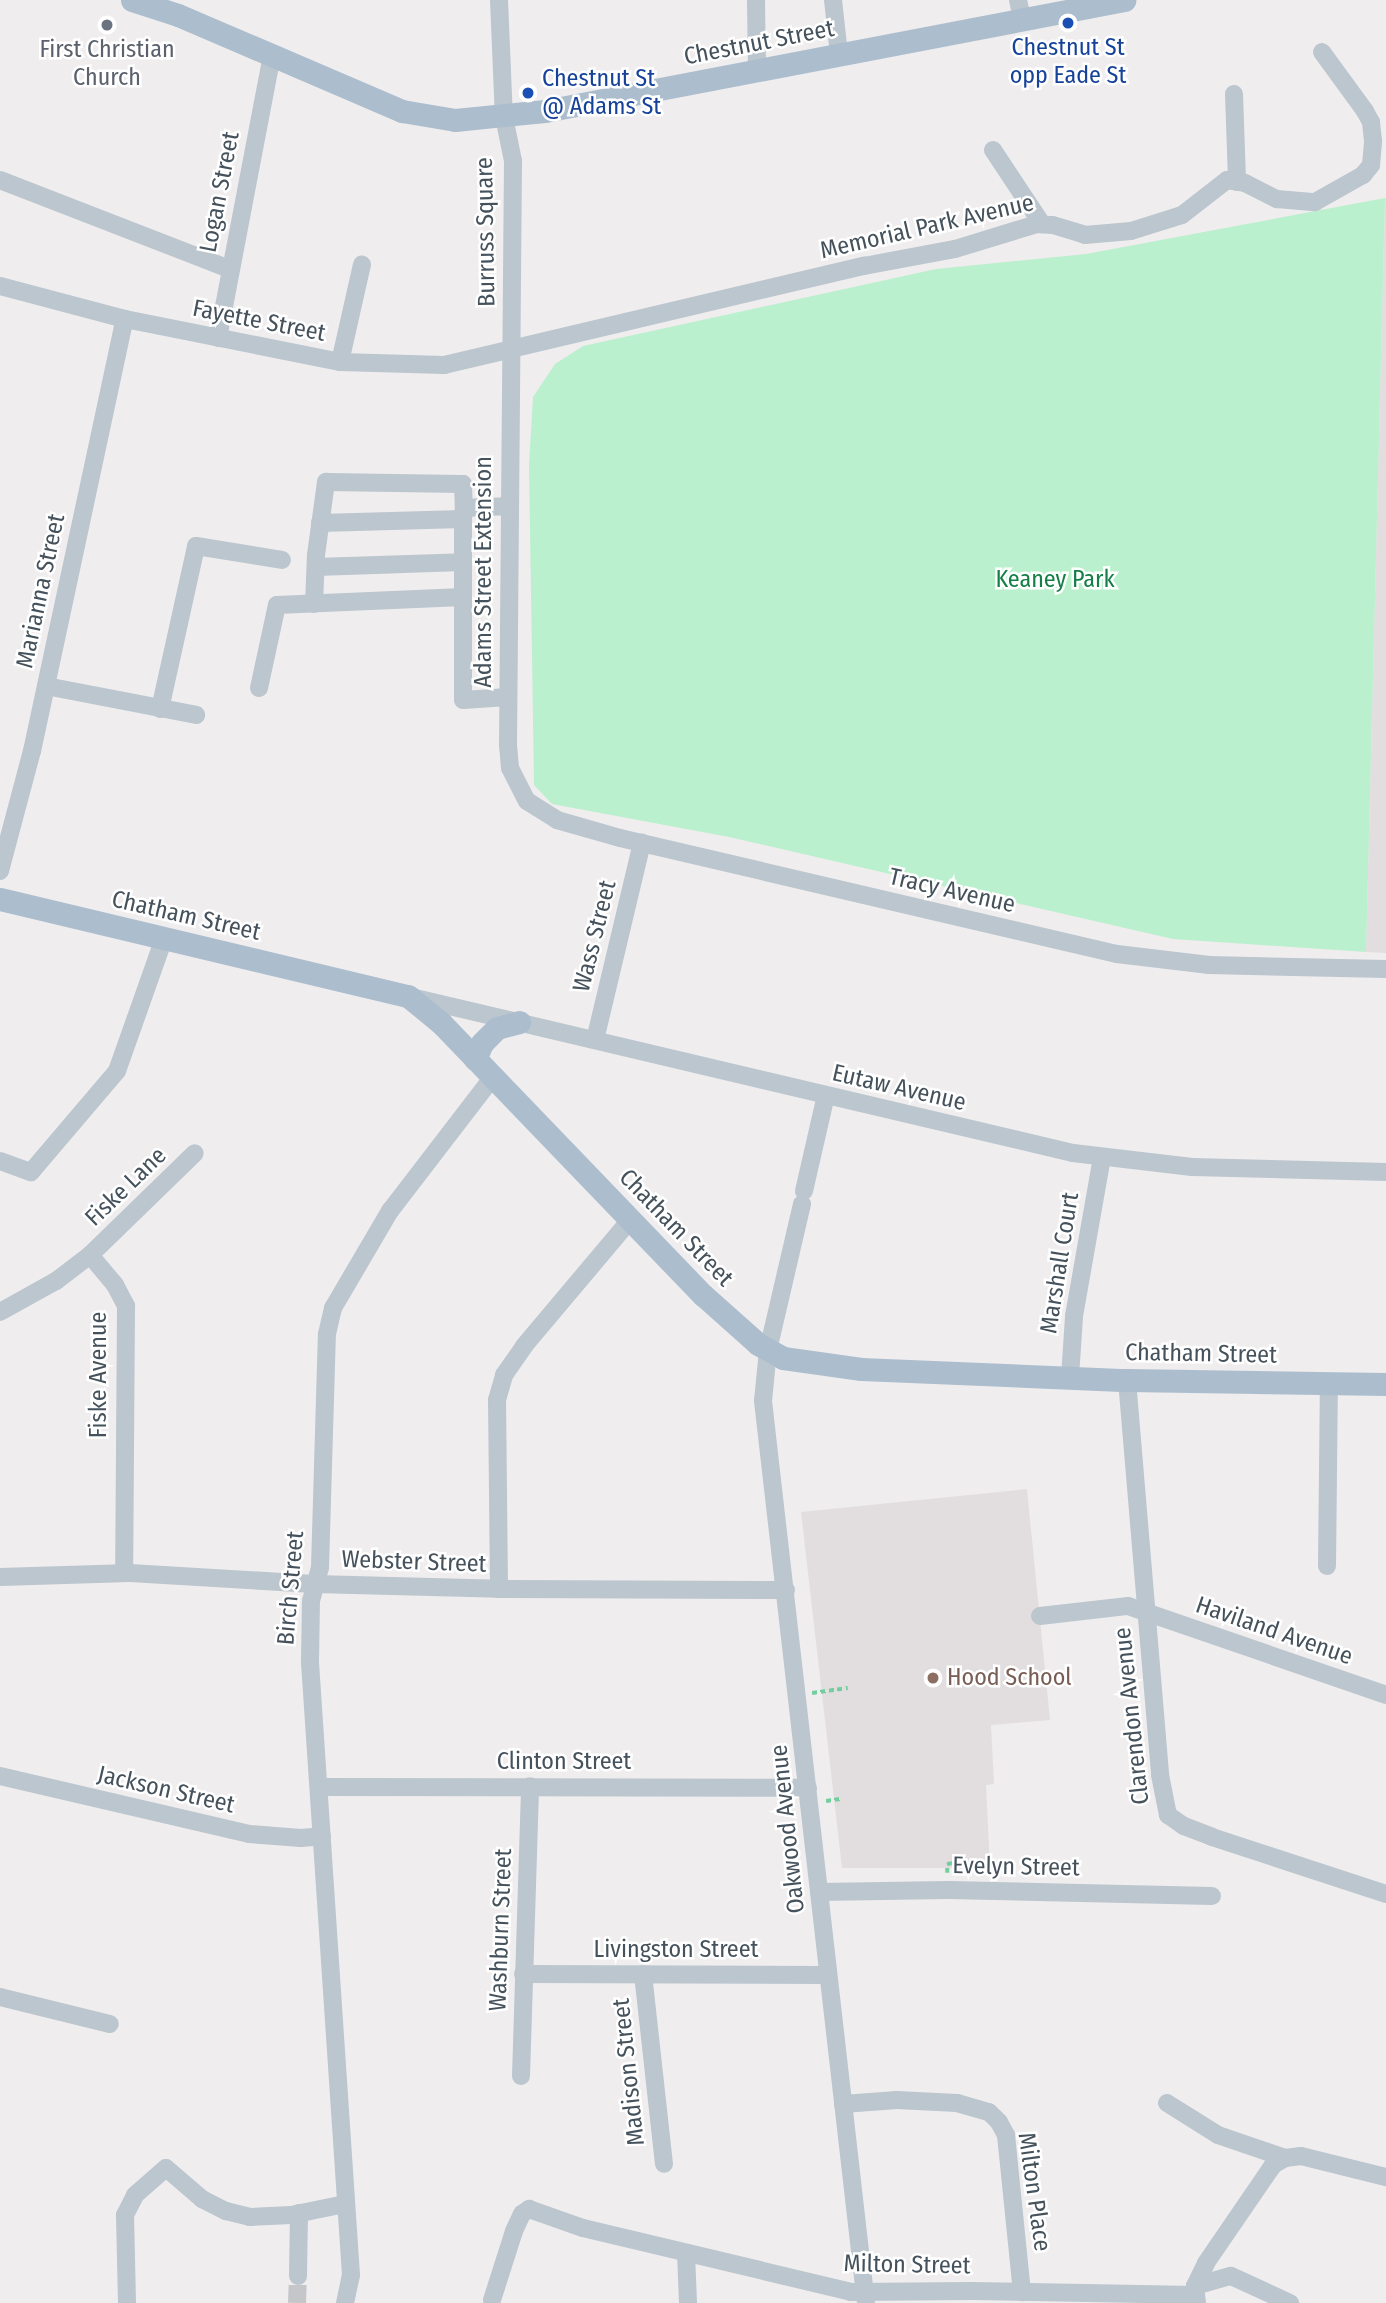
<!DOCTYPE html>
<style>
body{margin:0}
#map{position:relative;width:1386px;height:2303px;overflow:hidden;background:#f0edee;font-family:"Fira Sans Condensed",sans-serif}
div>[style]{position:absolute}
.education>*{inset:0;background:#e2dee0}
.green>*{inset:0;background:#baf0cd}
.minor-tunnel>*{height:18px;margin-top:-9px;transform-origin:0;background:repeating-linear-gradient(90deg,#c5c6ca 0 18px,transparent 0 27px)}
.path>*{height:3.5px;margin-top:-1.75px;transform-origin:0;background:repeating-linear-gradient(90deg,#71cf9e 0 5px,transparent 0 8.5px)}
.minor>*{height:18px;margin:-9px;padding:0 9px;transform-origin:9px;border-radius:9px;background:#bbc6ce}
.major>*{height:23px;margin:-11.5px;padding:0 11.5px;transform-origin:11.5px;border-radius:11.5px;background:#acbece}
.dots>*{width:19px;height:19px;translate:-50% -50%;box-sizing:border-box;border:4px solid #fff;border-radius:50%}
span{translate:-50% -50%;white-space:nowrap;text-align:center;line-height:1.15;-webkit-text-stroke:5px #fff;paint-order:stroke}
.street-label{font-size:24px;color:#45525c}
.transit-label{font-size:24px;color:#164399}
.left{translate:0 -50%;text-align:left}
.worship-label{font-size:24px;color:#5b616d}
.park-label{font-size:24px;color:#147f46}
.education-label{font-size:24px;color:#785e54}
</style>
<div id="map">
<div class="education">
<div style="clip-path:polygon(1385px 198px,1386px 198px,1386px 953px,1366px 952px)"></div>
<div style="clip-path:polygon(1027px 1489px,1050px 1720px,991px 1725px,994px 1784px,986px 1785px,990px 1868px,842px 1868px,801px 1512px)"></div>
</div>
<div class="green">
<div style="clip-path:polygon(1385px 198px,1366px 952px,1173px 939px,729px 837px,552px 804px,534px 785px,529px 465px,533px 397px,555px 364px,583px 346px,936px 269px,1086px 254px)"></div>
</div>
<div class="minor-tunnel">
<div style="left:297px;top:2303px;width:27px;rotate:-88deg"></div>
</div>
<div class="path">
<div style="left:812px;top:1693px;width:36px;rotate:-8deg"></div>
<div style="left:826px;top:1801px;width:14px;rotate:-8deg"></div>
<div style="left:947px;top:1873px;width:9px;rotate:-90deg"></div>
<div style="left:947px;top:1864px;width:12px;rotate:-9deg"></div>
</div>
<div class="minor">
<div style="left:499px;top:0;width:117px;rotate:87.6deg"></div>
<div style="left:504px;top:117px;width:45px;rotate:78.4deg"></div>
<div style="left:513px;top:161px;width:584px;rotate:90.49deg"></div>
<div style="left:508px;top:745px;width:23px;rotate:85deg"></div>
<div style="left:510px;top:768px;width:37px;rotate:63deg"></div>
<div style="left:527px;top:801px;width:36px;rotate:32deg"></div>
<div style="left:557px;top:820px;width:66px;rotate:15.9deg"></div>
<div style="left:620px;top:838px;width:510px;rotate:13.14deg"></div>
<div style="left:1117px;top:954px;width:93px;rotate:6.8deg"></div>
<div style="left:1209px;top:965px;width:177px;rotate:1.3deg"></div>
<div style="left:756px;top:0;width:70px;rotate:89.2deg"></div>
<div style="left:833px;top:0;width:54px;rotate:83.7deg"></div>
<div style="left:1018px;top:0;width:19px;rotate:78deg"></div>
<div style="left:1234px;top:94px;width:88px;rotate:88deg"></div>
<div style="left:993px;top:150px;width:89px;rotate:56.5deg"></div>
<div style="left:0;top:180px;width:247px;rotate:21.2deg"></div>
<div style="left:0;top:286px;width:129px;rotate:14.8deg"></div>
<div style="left:125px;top:319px;width:219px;rotate:11.3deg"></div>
<div style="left:340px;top:362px;width:104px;rotate:1.7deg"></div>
<div style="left:444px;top:365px;width:432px;rotate:-13.3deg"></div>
<div style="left:864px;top:266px;width:93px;rotate:-10.6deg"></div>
<div style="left:955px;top:249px;width:86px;rotate:-17deg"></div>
<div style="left:1037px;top:224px;width:16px;rotate:4deg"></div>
<div style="left:1053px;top:225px;width:34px;rotate:17deg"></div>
<div style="left:1085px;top:235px;width:46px;rotate:-5deg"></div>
<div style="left:1131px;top:231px;width:53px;rotate:-17.4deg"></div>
<div style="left:1182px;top:215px;width:57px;rotate:-37.9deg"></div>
<div style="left:1227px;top:180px;width:18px;rotate:9deg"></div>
<div style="left:1245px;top:183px;width:36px;rotate:27deg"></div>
<div style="left:1277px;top:199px;width:38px;rotate:5deg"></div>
<div style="left:1315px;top:202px;width:55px;rotate:-29.4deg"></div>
<div style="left:1363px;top:175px;width:13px;rotate:-51deg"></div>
<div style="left:1371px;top:165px;width:24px;rotate:-85deg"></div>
<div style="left:1373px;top:141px;width:19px;rotate:-96deg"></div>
<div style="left:1371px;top:122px;width:13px;rotate:-119deg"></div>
<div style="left:1365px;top:111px;width:73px;rotate:-126.1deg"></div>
<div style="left:218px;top:338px;width:287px;rotate:-79.2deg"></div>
<div style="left:340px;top:362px;width:100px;rotate:-77.3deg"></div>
<div style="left:320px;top:523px;width:143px;rotate:-1.6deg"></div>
<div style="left:316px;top:567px;width:147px;rotate:-1.9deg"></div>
<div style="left:314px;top:604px;width:49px;rotate:-87.7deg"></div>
<div style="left:316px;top:555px;width:74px;rotate:-82.2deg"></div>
<div style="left:326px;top:482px;width:137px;rotate:0.8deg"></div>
<div style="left:463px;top:484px;width:24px;rotate:88deg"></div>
<div style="left:46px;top:686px;width:153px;rotate:10.9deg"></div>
<div style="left:259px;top:688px;width:85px;rotate:-77.8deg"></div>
<div style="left:277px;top:605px;width:186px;rotate:-2.5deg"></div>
<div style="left:508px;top:697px;width:45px;rotate:176.2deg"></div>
<div style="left:463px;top:700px;width:181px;rotate:-90deg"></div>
<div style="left:463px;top:519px;width:11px;rotate:-85deg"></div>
<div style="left:464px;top:508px;width:46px;rotate:-2.5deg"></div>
<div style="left:160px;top:709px;width:167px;rotate:-77.5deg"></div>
<div style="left:196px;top:546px;width:87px;rotate:9.2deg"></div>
<div style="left:0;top:871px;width:124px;rotate:-75.1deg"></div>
<div style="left:32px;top:751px;width:442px;rotate:-77.9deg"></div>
<div style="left:411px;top:997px;width:680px;rotate:13.26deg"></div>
<div style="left:1073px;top:1153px;width:120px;rotate:6.7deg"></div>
<div style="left:1192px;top:1167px;width:194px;rotate:1.5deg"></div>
<div style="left:595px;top:1040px;width:203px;rotate:-76.6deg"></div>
<div style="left:0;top:1161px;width:33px;rotate:20deg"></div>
<div style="left:31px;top:1172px;width:133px;rotate:-49.6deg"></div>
<div style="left:117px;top:1071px;width:141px;rotate:-70.5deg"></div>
<div style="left:804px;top:1191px;width:98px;rotate:-77.1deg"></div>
<div style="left:802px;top:1204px;width:150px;rotate:103.1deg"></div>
<div style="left:768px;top:1350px;width:51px;rotate:95.6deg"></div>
<div style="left:763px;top:1401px;width:908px;rotate:83.49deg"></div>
<div style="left:90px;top:1255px;width:146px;rotate:-44.2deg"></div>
<div style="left:0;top:1312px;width:64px;rotate:-29deg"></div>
<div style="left:56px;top:1281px;width:43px;rotate:-37.4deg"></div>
<div style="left:90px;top:1255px;width:39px;rotate:50deg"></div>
<div style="left:115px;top:1285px;width:24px;rotate:62deg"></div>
<div style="left:126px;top:1306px;width:267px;rotate:90.4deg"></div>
<div style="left:1070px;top:1377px;width:61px;rotate:-86.2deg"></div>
<div style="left:1074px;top:1316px;width:161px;rotate:-80deg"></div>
<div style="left:1127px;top:1380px;width:396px;rotate:85.2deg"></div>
<div style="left:1160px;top:1775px;width:41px;rotate:78.7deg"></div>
<div style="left:1168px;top:1815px;width:19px;rotate:35deg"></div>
<div style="left:1184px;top:1826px;width:30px;rotate:21deg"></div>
<div style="left:1212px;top:1837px;width:183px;rotate:18.1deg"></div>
<div style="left:1327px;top:1566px;width:183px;rotate:-89.4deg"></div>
<div style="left:0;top:1577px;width:130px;rotate:-1.8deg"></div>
<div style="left:130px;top:1573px;width:184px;rotate:3.4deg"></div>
<div style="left:314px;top:1584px;width:185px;rotate:1.5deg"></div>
<div style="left:499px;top:1589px;width:287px;rotate:0.2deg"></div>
<div style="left:499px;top:1589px;width:189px;rotate:-90.6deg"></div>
<div style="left:497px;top:1400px;width:26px;rotate:-74deg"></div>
<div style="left:504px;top:1375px;width:35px;rotate:-55deg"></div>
<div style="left:524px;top:1346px;width:165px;rotate:-49.9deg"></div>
<div style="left:1040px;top:1616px;width:89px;rotate:-6.5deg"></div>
<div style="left:1128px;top:1606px;width:273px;rotate:19deg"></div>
<div style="left:0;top:1776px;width:256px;rotate:13.1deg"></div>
<div style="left:249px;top:1834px;width:52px;rotate:4.4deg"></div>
<div style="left:301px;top:1838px;width:21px;rotate:-5deg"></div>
<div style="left:320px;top:1787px;width:488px;rotate:0.1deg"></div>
<div style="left:819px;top:1892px;width:129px;rotate:-0.9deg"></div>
<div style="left:948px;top:1890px;width:264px;rotate:1.3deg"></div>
<div style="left:523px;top:1974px;width:305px;rotate:0.2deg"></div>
<div style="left:643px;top:1974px;width:191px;rotate:83.7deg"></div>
<div style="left:0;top:1997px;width:113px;rotate:13.8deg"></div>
<div style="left:521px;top:2076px;width:290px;rotate:-88.2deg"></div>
<div style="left:1167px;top:2103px;width:60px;rotate:32.1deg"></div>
<div style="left:1218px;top:2135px;width:71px;rotate:18.9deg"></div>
<div style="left:843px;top:2104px;width:54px;rotate:-4.2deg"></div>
<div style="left:897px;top:2100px;width:60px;rotate:2.9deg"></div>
<div style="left:957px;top:2103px;width:33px;rotate:16deg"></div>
<div style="left:989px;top:2112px;width:14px;rotate:45deg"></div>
<div style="left:999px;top:2122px;width:15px;rotate:62deg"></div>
<div style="left:1006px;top:2135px;width:158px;rotate:84.2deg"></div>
<div style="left:686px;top:2253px;width:50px;rotate:87.7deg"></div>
<div style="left:298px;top:2276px;width:63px;rotate:-89.1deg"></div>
<div style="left:1195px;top:2286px;width:37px;rotate:-16deg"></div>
<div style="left:1231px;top:2276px;width:65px;rotate:24.6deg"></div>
<div style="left:492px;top:2300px;width:72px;rotate:-72.3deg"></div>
<div style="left:514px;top:2231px;width:19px;rotate:-65deg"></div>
<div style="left:522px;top:2214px;width:9px;rotate:-36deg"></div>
<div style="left:529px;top:2209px;width:57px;rotate:19.4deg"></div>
<div style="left:583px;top:2228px;width:276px;rotate:13.4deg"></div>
<div style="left:851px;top:2292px;width:121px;rotate:-0.5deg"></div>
<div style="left:972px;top:2291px;width:223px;rotate:1deg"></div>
<div style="left:127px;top:2303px;width:88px;rotate:-91.3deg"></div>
<div style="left:125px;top:2215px;width:22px;rotate:-63deg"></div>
<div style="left:135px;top:2195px;width:41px;rotate:-41.1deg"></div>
<div style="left:166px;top:2168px;width:48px;rotate:40.7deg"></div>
<div style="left:202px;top:2199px;width:27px;rotate:27deg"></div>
<div style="left:226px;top:2211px;width:25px;rotate:14deg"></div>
<div style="left:250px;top:2217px;width:41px;rotate:-2.8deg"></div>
<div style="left:291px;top:2215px;width:55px;rotate:-11.5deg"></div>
<div style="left:345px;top:2303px;width:29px;rotate:-78deg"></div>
<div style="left:351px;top:2275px;width:614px;rotate:-93.83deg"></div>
<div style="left:310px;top:1662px;width:61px;rotate:-89.1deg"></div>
<div style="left:311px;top:1601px;width:35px;rotate:-75deg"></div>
<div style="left:320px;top:1567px;width:233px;rotate:-88.3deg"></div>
<div style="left:327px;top:1334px;width:27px;rotate:-77deg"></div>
<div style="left:333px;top:1308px;width:113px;rotate:-59.6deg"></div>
<div style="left:390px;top:1211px;width:169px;rotate:-52.5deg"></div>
<div style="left:1197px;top:2303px;width:17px;rotate:-97deg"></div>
<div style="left:1195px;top:2286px;width:25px;rotate:-64deg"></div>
<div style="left:1206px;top:2263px;width:119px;rotate:-55.6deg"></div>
<div style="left:1273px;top:2165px;width:14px;rotate:-30deg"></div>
<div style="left:1285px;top:2158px;width:16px;rotate:-7deg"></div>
<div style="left:1301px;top:2156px;width:88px;rotate:13.9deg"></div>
</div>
<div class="major">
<div style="left:132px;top:0;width:48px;rotate:18.1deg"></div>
<div style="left:178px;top:15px;width:244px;rotate:23.2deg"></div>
<div style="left:402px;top:111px;width:54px;rotate:9.6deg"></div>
<div style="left:455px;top:120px;width:90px;rotate:-5.7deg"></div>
<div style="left:545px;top:111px;width:590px;rotate:-10.85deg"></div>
<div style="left:0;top:899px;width:419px;rotate:13.4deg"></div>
<div style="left:408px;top:996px;width:43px;rotate:39.3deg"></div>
<div style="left:441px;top:1023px;width:378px;rotate:46.1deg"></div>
<div style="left:703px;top:1295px;width:74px;rotate:41.7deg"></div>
<div style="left:758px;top:1344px;width:29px;rotate:29deg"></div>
<div style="left:783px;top:1358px;width:79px;rotate:8deg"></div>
<div style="left:861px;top:1369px;width:266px;rotate:2.4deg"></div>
<div style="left:1127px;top:1380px;width:259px;rotate:0.9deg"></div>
<div style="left:475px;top:1059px;width:17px;rotate:-66deg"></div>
<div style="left:482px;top:1043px;width:21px;rotate:-45deg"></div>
<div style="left:497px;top:1028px;width:23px;rotate:-15deg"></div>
</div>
<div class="dots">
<div style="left:1068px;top:23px;background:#1a4fb4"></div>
<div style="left:107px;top:25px;background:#6b7280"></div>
<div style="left:528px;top:93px;background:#1a4fb4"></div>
<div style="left:933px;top:1678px;background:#8d6e63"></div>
</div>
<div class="street-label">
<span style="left:759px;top:43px;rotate:-11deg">Chestnut Street</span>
<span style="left:220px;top:192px;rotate:-79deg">Logan Street</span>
<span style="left:927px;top:227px;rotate:-13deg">Memorial Park Avenue</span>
<span style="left:486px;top:232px;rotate:-91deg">Burruss Square</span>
<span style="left:259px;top:321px;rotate:11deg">Fayette Street</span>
<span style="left:484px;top:572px;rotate:-90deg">Adams Street Extension</span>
<span style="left:41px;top:591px;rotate:-78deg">Marianna Street</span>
<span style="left:952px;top:891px;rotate:13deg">Tracy Avenue</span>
<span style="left:186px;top:916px;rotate:13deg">Chatham Street</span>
<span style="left:595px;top:936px;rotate:-76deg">Wass Street</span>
<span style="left:899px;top:1088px;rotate:13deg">Eutaw Avenue</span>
<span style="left:126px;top:1187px;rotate:-44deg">Fiske Lane</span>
<span style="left:676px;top:1228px;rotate:46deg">Chatham Street</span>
<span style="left:1060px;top:1263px;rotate:-81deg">Marshall Court</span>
<span style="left:1201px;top:1354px;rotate:1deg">Chatham Street</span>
<span style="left:99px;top:1375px;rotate:-90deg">Fiske Avenue</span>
<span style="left:414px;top:1562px;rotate:2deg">Webster Street</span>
<span style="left:291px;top:1588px;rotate:-85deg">Birch Street</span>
<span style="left:1274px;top:1631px;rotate:19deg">Haviland Avenue</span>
<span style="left:1132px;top:1716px;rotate:-96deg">Clarendon Avenue</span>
<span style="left:564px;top:1762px">Clinton Street</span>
<span style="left:166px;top:1790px;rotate:13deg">Jackson Street</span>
<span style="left:788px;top:1829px;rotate:-96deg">Oakwood Avenue</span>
<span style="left:1016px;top:1867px;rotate:1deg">Evelyn Street</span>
<span style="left:501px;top:1930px;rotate:-88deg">Washburn Street</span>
<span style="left:676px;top:1950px">Livingston Street</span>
<span style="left:629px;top:2072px;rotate:-96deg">Madison Street</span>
<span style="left:1034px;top:2192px;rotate:82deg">Milton Place</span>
<span style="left:907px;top:2265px;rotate:1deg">Milton Street</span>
</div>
<div class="transit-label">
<span style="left:1068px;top:62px">Chestnut St<br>opp Eade St</span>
<span class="left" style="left:542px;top:93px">Chestnut St<br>@ Adams St</span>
</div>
<div class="worship-label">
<span style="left:107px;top:64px">First Christian<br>Church</span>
</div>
<div class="park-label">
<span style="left:1055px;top:580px">Keaney Park</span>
</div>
<div class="education-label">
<span class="left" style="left:947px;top:1678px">Hood School</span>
</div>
</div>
